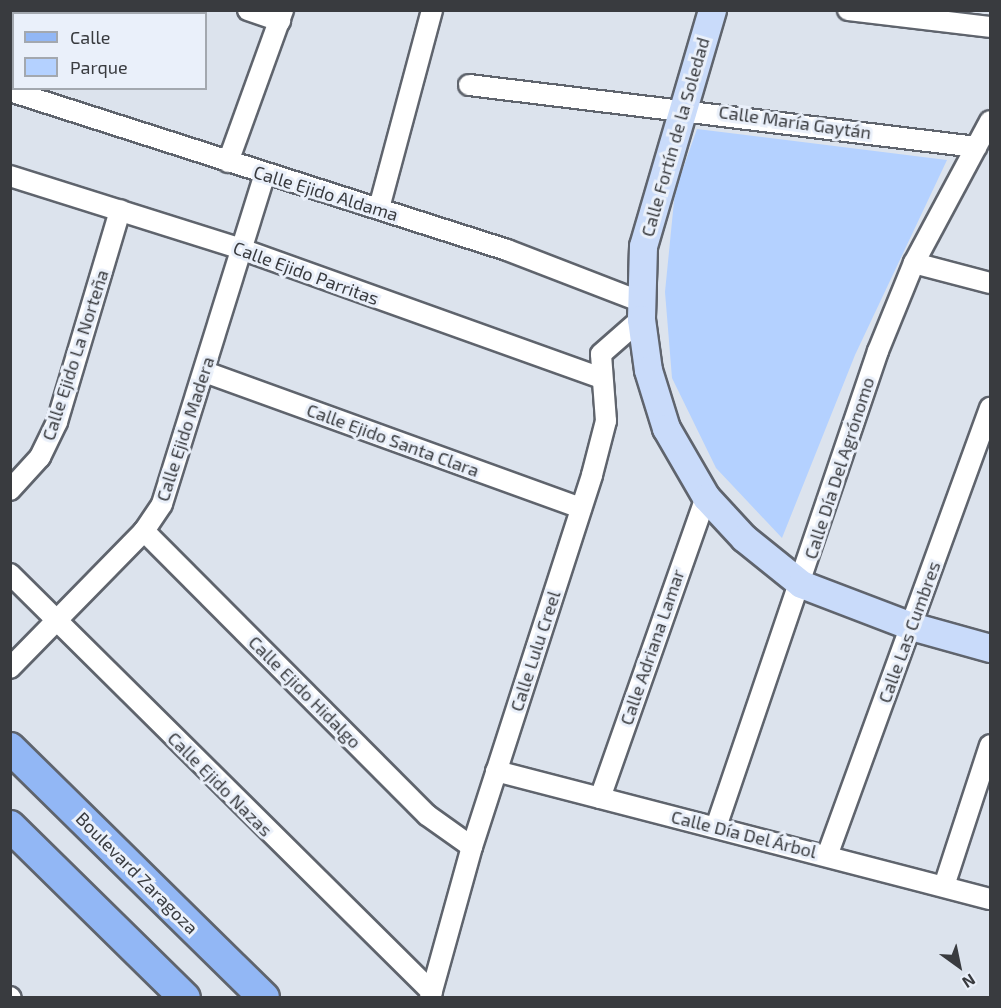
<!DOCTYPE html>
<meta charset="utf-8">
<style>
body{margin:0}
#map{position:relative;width:1001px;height:1008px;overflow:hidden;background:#dce3ed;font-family:"Exo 2",sans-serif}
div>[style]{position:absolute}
.green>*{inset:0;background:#b4d1ff}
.roads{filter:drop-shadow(2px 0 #5f646d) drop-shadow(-2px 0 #5f646d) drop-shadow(0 2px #5f646d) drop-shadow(0 -2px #5f646d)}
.street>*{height:20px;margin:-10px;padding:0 10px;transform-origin:10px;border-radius:10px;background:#fff}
.secondary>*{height:27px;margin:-13.5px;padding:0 13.5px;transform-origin:13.5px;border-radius:13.5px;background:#c9dbfa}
.primary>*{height:30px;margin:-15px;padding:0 15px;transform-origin:15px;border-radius:15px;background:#92b7f5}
span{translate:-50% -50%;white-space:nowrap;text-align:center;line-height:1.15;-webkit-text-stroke:6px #eaf0fa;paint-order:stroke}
.street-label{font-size:18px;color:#393b3f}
.frame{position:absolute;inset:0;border:12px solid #393b3f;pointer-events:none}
.legend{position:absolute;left:12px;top:12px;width:195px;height:78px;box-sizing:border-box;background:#eaf0fa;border:2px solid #a3a8af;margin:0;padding:8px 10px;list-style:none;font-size:18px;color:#393b3f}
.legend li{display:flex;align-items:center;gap:12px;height:30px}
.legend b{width:30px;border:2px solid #a3a8af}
.north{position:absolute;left:929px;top:936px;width:60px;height:60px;-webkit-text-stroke:4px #eaf0fa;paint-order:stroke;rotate:147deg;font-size:16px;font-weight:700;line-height:24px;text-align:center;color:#393b3f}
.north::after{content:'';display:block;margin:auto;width:21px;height:27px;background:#393b3f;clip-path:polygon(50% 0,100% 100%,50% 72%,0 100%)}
</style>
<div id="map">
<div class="green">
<div style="clip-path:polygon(697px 129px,947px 160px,855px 355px,782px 538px,716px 468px,672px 378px,665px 292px,675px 191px)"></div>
</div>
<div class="roads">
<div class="street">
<div style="left:248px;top:10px;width:34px;rotate:19deg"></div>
<div style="left:848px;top:10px;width:143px;rotate:6.8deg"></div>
<div style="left:34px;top:14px;width:4px;rotate:-76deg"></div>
<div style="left:469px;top:85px;width:511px;rotate:6.97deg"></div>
<div style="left:10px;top:91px;width:522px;rotate:17.74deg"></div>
<div style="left:507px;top:250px;width:142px;rotate:21.1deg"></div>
<div style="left:228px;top:162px;width:162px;rotate:-70.1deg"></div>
<div style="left:10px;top:176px;width:242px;rotate:17.5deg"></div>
<div style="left:241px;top:249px;width:380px;rotate:19.7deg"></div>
<div style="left:379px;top:208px;width:205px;rotate:-75deg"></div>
<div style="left:914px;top:263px;width:79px;rotate:14.7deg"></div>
<div style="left:205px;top:372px;width:400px;rotate:19.9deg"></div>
<div style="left:10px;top:490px;width:45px;rotate:-47.7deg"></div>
<div style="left:40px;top:457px;width:39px;rotate:-64deg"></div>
<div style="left:57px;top:422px;width:221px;rotate:-73.4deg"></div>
<div style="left:144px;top:531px;width:401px;rotate:45.1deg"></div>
<div style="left:427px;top:815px;width:55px;rotate:35.4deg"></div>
<div style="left:10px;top:574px;width:594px;rotate:44.73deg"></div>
<div style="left:10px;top:668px;width:192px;rotate:-45.6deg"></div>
<div style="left:144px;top:531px;width:32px;rotate:-56deg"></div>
<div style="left:162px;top:504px;width:346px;rotate:-72.7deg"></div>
<div style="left:496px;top:771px;width:510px;rotate:14.53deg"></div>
<div style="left:600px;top:798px;width:319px;rotate:-70.6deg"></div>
<div style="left:716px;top:827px;width:503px;rotate:-71.2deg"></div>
<div style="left:878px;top:351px;width:95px;rotate:-67.8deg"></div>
<div style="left:914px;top:263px;width:161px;rotate:-61.8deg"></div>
<div style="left:827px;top:856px;width:477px;rotate:-70deg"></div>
<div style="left:944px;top:886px;width:148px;rotate:-71.9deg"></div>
<div style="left:10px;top:997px;width:1px;rotate:45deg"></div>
<div style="left:430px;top:998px;width:157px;rotate:-74.5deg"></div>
<div style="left:472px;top:847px;width:391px;rotate:-72.1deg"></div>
<div style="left:592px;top:475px;width:56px;rotate:-75.5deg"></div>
<div style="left:606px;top:421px;width:67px;rotate:-94.3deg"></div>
<div style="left:601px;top:354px;width:53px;rotate:-41.2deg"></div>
</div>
<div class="secondary">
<div style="left:712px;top:10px;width:246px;rotate:106.3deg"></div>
<div style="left:643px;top:246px;width:73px;rotate:91.6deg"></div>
<div style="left:641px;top:319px;width:51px;rotate:82.2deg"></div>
<div style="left:648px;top:370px;width:61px;rotate:72.8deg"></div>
<div style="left:666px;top:428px;width:80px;rotate:59.9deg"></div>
<div style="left:706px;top:497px;width:56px;rotate:47.2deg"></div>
<div style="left:744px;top:538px;width:73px;rotate:38.9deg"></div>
<div style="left:801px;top:584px;width:118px;rotate:20.9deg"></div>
<div style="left:911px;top:626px;width:82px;rotate:15.6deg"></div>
</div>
<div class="primary">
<div style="left:10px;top:748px;width:356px;rotate:44.5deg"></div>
<div style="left:10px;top:826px;width:245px;rotate:44.5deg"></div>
</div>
</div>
<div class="street-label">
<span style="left:795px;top:122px;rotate:8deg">Calle María Gaytán</span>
<span style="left:675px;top:137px;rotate:-74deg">Calle Fortín de la Soledad</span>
<span style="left:326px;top:193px;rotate:17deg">Calle Ejido Aldama</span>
<span style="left:306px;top:273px;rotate:20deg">Calle Ejido Parritas</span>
<span style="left:75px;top:355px;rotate:-72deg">Calle Ejido La Norteña</span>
<span style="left:185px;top:429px;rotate:-72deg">Calle Ejido Madera</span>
<span style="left:393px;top:440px;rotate:20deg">Calle Ejido Santa Clara</span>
<span style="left:839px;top:468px;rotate:-72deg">Calle Día Del Agrónomo</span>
<span style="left:909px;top:632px;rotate:-70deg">Calle Las Cumbres</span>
<span style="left:652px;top:647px;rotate:-71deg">Calle Adriana Lamar</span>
<span style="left:535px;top:651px;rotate:-72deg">Calle Lulu Creel</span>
<span style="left:305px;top:692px;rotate:45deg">Calle Ejido Hidalgo</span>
<span style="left:220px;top:784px;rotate:45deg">Calle Ejido Nazas</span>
<span style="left:744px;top:834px;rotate:14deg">Calle Día Del Árbol</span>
<span style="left:137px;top:873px;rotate:45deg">Boulevard Zaragoza</span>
</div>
<div class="frame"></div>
<ul class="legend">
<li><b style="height:8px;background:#92b7f5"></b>Calle</li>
<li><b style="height:16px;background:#b4d1ff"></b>Parque</li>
</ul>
<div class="north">N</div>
</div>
